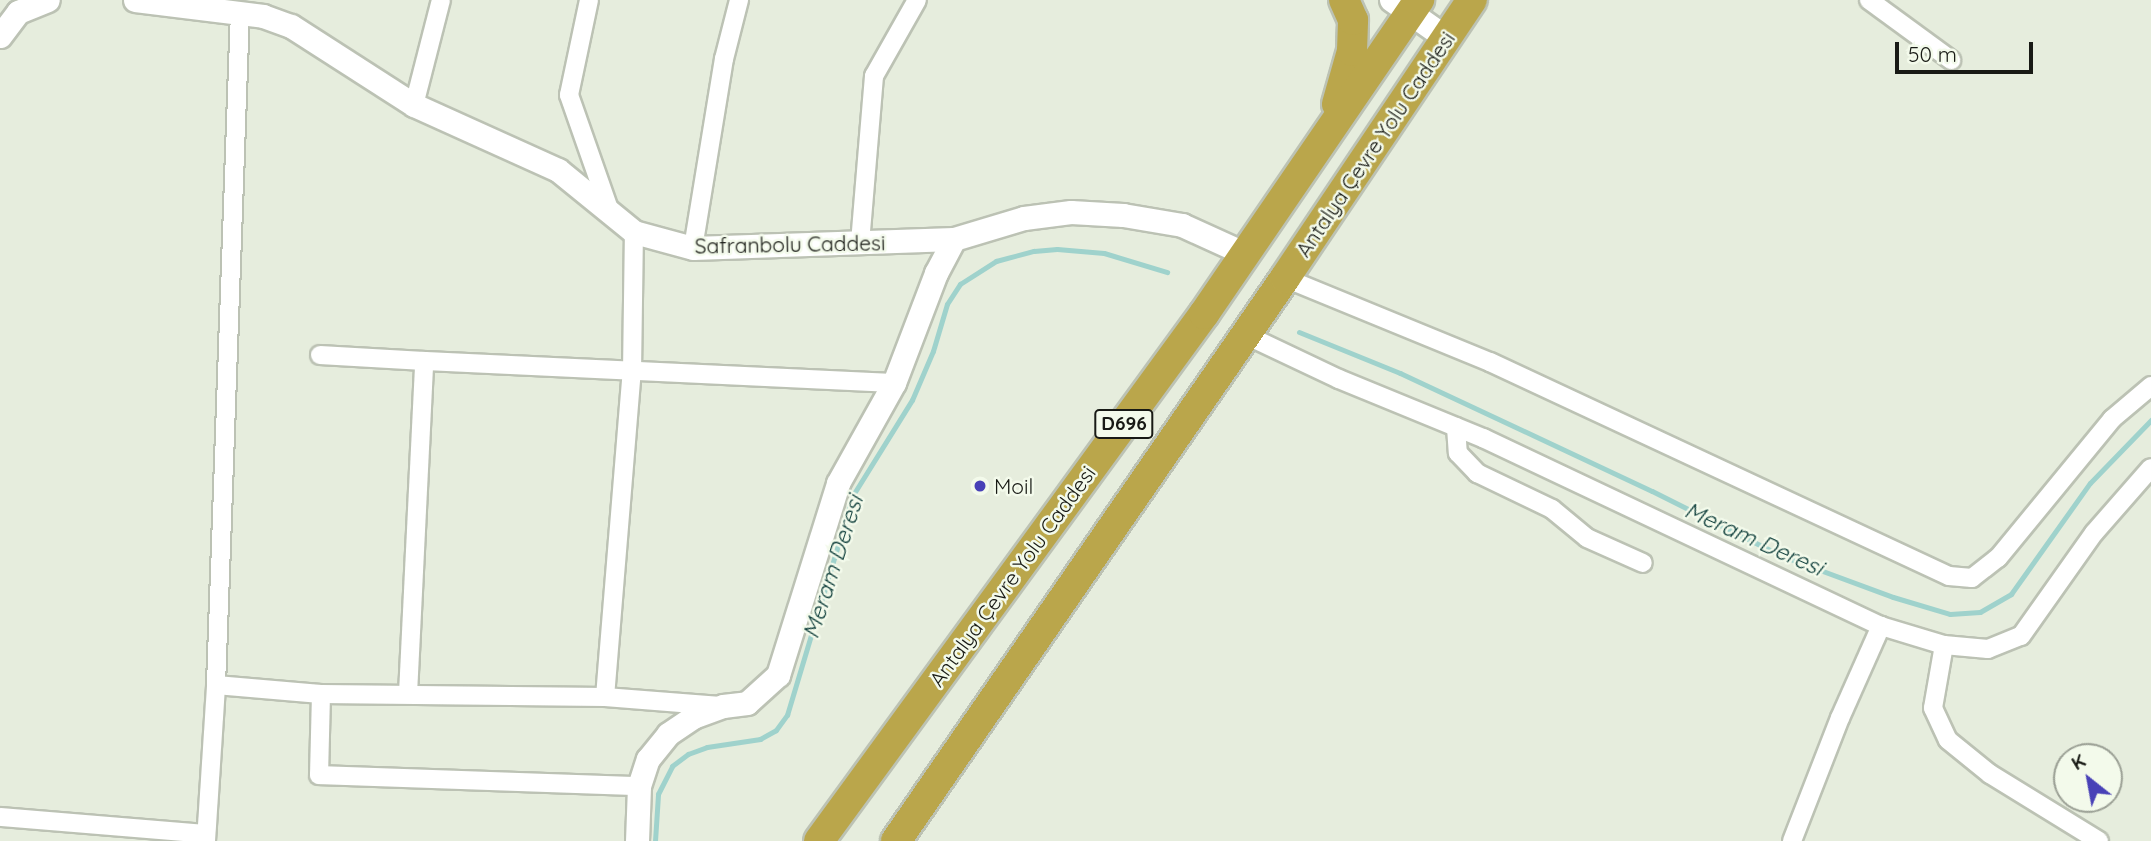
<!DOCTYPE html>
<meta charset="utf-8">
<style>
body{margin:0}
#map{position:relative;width:2151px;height:841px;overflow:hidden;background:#e6eddd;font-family:Quicksand,sans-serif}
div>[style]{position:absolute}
.stream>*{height:5px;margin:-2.5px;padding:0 2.5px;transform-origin:2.5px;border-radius:2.5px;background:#9fd2cc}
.roads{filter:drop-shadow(2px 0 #bcc2b4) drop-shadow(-2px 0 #bcc2b4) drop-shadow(0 2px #bcc2b4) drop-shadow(0 -2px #bcc2b4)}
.minor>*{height:18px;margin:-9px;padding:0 9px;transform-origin:9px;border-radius:9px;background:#fff}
.tertiary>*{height:23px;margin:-11.5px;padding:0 11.5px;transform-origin:11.5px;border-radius:11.5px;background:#fff}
.secondary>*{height:24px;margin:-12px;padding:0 12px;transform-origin:12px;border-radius:12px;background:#fff}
.trunk>*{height:30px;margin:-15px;padding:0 15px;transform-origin:15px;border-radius:15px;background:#baa64b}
.dots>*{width:19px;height:19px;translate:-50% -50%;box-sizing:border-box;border:4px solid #f3faeb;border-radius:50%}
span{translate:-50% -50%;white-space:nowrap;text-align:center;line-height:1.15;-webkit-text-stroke:5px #f3faeb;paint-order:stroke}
.shield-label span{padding:2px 5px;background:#f3faeb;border:2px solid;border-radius:5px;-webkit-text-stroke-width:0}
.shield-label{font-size:19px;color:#181a15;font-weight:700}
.street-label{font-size:21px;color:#181a15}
.poi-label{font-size:21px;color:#181a15}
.left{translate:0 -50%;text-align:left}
.water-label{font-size:23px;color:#13423e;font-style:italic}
.north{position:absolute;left:2053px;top:743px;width:70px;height:70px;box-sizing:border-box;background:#f3faeb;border:2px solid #9ba095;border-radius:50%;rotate:329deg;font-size:19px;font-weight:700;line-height:28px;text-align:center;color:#181a15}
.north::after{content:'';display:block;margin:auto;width:24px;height:32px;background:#4841b7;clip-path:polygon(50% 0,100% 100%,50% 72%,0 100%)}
.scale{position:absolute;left:1895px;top:42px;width:138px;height:32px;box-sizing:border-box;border:4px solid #181a15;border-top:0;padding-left:9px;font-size:21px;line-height:24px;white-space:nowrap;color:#181a15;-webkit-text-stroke:5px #f3faeb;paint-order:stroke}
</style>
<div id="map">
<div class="stream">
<div style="left:1299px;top:332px;width:109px;rotate:22.1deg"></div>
<div style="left:1400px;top:373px;width:278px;rotate:25.1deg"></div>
<div style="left:1652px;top:491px;width:145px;rotate:26.6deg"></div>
<div style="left:1782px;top:556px;width:118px;rotate:20.3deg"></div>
<div style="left:1893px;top:597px;width:59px;rotate:16.6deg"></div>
<div style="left:1950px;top:614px;width:30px;rotate:-4deg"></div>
<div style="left:1980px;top:612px;width:36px;rotate:-30deg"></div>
<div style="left:2011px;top:594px;width:136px;rotate:-54.6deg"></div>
<div style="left:2090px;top:483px;width:88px;rotate:-45.9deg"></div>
<div style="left:655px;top:841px;width:47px;rotate:-86.3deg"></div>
<div style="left:658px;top:794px;width:31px;rotate:-63deg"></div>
<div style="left:672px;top:766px;width:20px;rotate:-37deg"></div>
<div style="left:688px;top:754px;width:20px;rotate:-20deg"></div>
<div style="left:707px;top:747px;width:54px;rotate:-8.6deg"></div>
<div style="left:760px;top:739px;width:18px;rotate:-29deg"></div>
<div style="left:776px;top:730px;width:19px;rotate:-54deg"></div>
<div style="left:787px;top:715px;width:230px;rotate:-73.3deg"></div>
<div style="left:853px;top:495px;width:112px;rotate:-58.2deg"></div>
<div style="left:912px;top:400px;width:53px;rotate:-66.8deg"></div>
<div style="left:933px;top:351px;width:49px;rotate:-73.4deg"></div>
<div style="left:947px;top:304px;width:24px;rotate:-57deg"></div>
<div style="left:960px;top:284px;width:43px;rotate:-32.6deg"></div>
<div style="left:996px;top:261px;width:39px;rotate:-15deg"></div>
<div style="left:1034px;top:251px;width:23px;rotate:-5deg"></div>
<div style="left:1057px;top:249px;width:47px;rotate:4.9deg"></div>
<div style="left:1104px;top:253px;width:66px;rotate:16.8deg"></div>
</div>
<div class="roads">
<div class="minor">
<div style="left:589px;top:0;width:97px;rotate:101.9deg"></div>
<div style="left:569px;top:95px;width:124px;rotate:70.7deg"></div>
<div style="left:1869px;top:0;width:102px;rotate:36.2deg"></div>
<div style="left:414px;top:105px;width:108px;rotate:-75.6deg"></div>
<div style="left:860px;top:243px;width:168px;rotate:-85.2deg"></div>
<div style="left:874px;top:76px;width:87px;rotate:-60.5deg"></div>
<div style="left:693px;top:248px;width:192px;rotate:-80.7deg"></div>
<div style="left:724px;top:59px;width:61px;rotate:-75.7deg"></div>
<div style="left:1285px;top:278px;width:222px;rotate:22.3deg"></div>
<div style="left:1490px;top:362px;width:506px;rotate:25deg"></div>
<div style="left:1949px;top:576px;width:23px;rotate:5deg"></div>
<div style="left:1972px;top:578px;width:33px;rotate:-38deg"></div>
<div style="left:1998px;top:558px;width:180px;rotate:-50.6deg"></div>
<div style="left:2112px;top:419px;width:51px;rotate:-40.2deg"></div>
<div style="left:1246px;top:335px;width:103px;rotate:25.3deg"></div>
<div style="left:1339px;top:379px;width:156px;rotate:22.3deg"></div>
<div style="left:1483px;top:438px;width:440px;rotate:25.3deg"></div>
<div style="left:1881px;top:626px;width:66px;rotate:16.8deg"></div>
<div style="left:1944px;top:645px;width:44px;rotate:5.2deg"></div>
<div style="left:1988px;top:649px;width:35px;rotate:-22deg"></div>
<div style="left:2021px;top:636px;width:126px;rotate:-54.7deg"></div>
<div style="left:2094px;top:533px;width:86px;rotate:-48.8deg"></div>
<div style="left:320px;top:355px;width:104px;rotate:3.3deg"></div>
<div style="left:1456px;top:427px;width:26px;rotate:86deg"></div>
<div style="left:1458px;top:453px;width:28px;rotate:46deg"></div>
<div style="left:1477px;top:473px;width:83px;rotate:25.6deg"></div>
<div style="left:1552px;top:509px;width:45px;rotate:39.6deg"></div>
<div style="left:1587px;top:538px;width:61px;rotate:24.1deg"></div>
<div style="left:1944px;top:645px;width:64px;rotate:99.9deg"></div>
<div style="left:1933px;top:708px;width:35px;rotate:65deg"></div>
<div style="left:1948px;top:740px;width:54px;rotate:39deg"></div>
<div style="left:1990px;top:774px;width:128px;rotate:31.6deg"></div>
<div style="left:216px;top:685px;width:105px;rotate:4.9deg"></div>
<div style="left:321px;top:694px;width:284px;rotate:0.6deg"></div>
<div style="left:605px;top:697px;width:114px;rotate:4.5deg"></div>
<div style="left:321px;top:694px;width:81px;rotate:91.4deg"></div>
<div style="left:319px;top:775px;width:320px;rotate:2deg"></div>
<div style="left:408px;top:694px;width:333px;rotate:-87.2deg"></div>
<div style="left:424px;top:361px;width:471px;rotate:2.7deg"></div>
<div style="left:605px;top:697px;width:326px;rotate:-85.3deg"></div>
<div style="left:632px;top:372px;width:140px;rotate:-89.2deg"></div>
<div style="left:0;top:817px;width:206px;rotate:4.7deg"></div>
<div style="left:206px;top:841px;width:156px;rotate:-86.3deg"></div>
<div style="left:216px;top:685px;width:673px;rotate:-87.96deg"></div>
<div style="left:1792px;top:841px;width:132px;rotate:-68.7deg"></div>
<div style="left:1840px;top:718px;width:101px;rotate:-66deg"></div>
</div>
<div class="tertiary">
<div style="left:135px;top:0;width:129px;rotate:7.1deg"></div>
<div style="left:263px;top:16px;width:30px;rotate:20deg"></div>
<div style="left:291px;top:26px;width:146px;rotate:32.7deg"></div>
<div style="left:414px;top:105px;width:158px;rotate:24.3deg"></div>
<div style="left:558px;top:170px;width:98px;rotate:39.2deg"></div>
<div style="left:634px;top:232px;width:61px;rotate:15.2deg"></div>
<div style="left:693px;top:248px;width:261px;rotate:-2deg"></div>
<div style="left:954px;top:239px;width:73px;rotate:-16.7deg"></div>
<div style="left:1024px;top:218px;width:47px;rotate:-7.3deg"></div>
<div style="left:1071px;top:212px;width:52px;rotate:3.3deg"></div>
<div style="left:1123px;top:215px;width:60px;rotate:9.6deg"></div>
<div style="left:1182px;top:225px;width:70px;rotate:24.4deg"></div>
<div style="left:0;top:36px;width:30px;rotate:-53deg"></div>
<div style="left:18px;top:12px;width:32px;rotate:-22deg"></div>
<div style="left:637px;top:841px;width:55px;rotate:-87.9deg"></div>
<div style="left:639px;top:786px;width:28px;rotate:-72deg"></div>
<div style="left:648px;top:759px;width:32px;rotate:-51deg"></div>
<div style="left:668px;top:734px;width:30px;rotate:-34deg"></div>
<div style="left:693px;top:717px;width:32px;rotate:-20deg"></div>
<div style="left:723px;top:706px;width:24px;rotate:-7deg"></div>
<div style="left:747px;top:703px;width:42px;rotate:-42.1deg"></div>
<div style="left:778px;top:675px;width:201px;rotate:-72.6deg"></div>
<div style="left:838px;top:483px;width:115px;rotate:-60.8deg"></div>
<div style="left:894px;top:383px;width:118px;rotate:-69.1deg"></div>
<div style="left:936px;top:273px;width:38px;rotate:-62deg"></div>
</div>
<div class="secondary">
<div style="left:1392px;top:0;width:66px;rotate:35.1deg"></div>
</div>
<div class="trunk">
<div style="left:1337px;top:104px;width:55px;rotate:-74.2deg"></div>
<div style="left:1352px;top:51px;width:31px;rotate:-88deg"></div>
<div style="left:1353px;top:20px;width:22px;rotate:-114deg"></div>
<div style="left:819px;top:841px;width:653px;rotate:-53.85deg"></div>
<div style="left:1204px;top:314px;width:381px;rotate:-55.6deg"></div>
<div style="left:896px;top:841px;width:684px;rotate:-55.36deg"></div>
<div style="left:1285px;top:278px;width:335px;rotate:-56.1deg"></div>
</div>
</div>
<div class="dots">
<div style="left:980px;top:486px;background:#4841b7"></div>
</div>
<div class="shield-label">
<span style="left:1124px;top:424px">D696</span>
</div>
<div class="street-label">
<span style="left:1375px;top:144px;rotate:-56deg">Antalya Çevre Yolu Caddesi</span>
<span style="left:790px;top:244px;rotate:-1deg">Safranbolu Caddesi</span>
<span style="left:1012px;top:576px;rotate:-54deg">Antalya Çevre Yolu Caddesi</span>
</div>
<div class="poi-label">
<span class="left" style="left:994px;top:486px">Moil</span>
</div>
<div class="water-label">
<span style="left:1754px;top:539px;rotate:24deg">Meram Deresi</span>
<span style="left:833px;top:567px;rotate:-72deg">Meram Deresi</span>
</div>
<div class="north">K</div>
<div class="scale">50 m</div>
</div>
